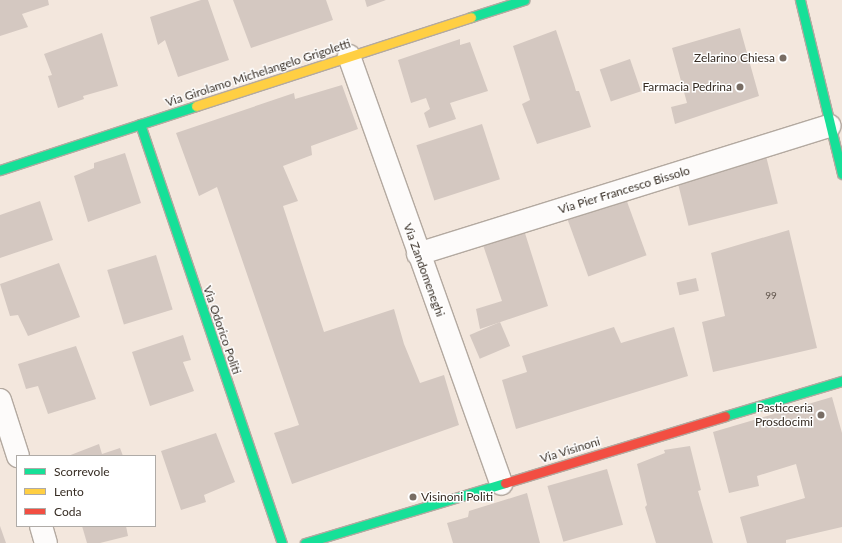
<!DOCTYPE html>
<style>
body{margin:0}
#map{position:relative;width:842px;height:543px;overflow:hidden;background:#f3e7dd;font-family:Lato,sans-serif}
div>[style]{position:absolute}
.building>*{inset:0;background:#d4c8c1;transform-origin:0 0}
.roads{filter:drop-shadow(1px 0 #b3a9a0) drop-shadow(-1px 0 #b3a9a0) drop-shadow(0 1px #b3a9a0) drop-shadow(0 -1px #b3a9a0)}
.street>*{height:22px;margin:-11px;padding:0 11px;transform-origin:11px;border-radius:11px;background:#fdfbfa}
.fast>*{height:9px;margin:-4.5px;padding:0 4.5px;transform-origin:4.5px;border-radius:4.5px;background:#16e098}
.slow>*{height:9px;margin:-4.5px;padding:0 4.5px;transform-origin:4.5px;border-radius:4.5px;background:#ffcf43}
.jam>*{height:9px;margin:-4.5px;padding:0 4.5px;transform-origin:4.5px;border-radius:4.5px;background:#f24e42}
.dots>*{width:11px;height:11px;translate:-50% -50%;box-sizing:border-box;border:2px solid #fff;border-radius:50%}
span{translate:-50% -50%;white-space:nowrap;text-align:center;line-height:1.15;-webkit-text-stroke:3px #fff;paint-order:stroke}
.number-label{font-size:10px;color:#5e534a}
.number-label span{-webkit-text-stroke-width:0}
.poi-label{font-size:12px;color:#362c23}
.right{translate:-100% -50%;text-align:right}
.left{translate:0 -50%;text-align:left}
.street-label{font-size:12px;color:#362c23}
.legend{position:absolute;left:16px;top:455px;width:140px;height:72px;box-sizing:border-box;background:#fff;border:1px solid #afaba7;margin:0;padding:5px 7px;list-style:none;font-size:12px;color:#362c23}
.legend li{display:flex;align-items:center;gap:8px;height:20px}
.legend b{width:20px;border:1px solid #afaba7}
</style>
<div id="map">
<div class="building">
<div style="clip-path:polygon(0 0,48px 0,49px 5px,22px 14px,28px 27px,0 36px)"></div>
<div style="clip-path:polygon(201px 0,208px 0,229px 60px,178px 77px,165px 40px,158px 45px,150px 17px)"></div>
<div style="clip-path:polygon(233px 0,326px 0,333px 20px,251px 48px)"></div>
<div style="clip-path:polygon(365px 0,386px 0,367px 7px)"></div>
<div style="clip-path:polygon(740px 28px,759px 96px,675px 124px,671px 107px,687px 103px,672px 48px)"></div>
<div style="clip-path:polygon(556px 30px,574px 84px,576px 91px,579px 91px,591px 127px,537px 144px,522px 104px,530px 100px,513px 46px)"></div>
<div style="clip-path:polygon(102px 33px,118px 86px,83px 96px,84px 99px,58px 108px,48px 76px,52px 75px,44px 54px)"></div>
<div style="clip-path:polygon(460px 39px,460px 45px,470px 42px,488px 91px,450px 103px,456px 119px,429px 128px,424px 113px,430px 109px,426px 98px,411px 103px,398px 60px)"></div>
<div style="left:630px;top:59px;width:34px;height:32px;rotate:71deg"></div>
<div style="clip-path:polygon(342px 85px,358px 129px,311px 146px,312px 155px,283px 166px,298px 201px,283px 206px,324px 332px,394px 309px,404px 344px,420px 383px,444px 375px,459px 425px,292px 484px,274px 433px,299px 425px,217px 187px,199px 196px,176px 133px,294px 93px,295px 99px)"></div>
<div style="left:482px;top:124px;width:58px;height:69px;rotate:72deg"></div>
<div style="left:765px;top:152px;width:53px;height:92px;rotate:76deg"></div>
<div style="clip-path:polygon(125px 153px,141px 203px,88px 222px,74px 176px,94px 168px,94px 163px)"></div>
<div style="left:625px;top:196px;width:63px;height:62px;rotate:70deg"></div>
<div style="clip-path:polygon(40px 201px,53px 240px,0 258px,0 215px)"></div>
<div style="clip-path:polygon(524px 230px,548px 306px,480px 329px,476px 309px,502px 301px,483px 245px)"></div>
<div style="clip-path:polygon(789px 230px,817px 348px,713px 372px,702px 322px,725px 316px,711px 253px)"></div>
<div style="left:156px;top:255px;width:57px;height:51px;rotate:73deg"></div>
<div style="clip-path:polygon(59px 263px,80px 317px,28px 336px,18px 315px,10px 316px,0 284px)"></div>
<div style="left:696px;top:278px;width:13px;height:20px;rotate:77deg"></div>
<div style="left:500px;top:322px;width:26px;height:33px;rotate:67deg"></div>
<div style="clip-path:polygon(614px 327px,621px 343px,674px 327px,688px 376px,516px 429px,502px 380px,527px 372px,522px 356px)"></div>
<div style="clip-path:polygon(183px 335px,191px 360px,183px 362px,194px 391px,150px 406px,132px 352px)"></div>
<div style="clip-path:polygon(76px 346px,96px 399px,48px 414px,38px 386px,26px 389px,18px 364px)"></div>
<div style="clip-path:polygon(832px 397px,842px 433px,842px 527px,786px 540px,786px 543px,747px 543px,740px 517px,805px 498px,796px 464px,757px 476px,759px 486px,729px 493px,713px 432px)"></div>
<div style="clip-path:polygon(216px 433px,235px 482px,204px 495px,206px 502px,181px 510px,161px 451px)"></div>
<div style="clip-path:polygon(99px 444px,102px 454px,120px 448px,123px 456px,68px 456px)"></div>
<div style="clip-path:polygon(690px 446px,701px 490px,698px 491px,713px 543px,656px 543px,645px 507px,647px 505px,637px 464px,665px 453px,664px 450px)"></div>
<div style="left:607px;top:469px;width:58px;height:62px;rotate:74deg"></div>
<div style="clip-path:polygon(527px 493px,540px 543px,453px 543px,447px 523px,468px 517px,469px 511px)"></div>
<div style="clip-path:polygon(0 526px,6px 543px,0 543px)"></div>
<div style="clip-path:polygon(82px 526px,126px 526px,128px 536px,100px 543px,87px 543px)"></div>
</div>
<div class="roads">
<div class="street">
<div style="left:349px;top:56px;width:454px;rotate:70.4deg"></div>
<div style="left:418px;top:254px;width:431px;rotate:-17.3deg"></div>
<div style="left:0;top:400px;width:59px;rotate:72.2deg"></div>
<div style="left:41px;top:526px;width:18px;rotate:74deg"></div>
</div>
<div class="fast">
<div style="left:800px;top:0;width:179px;rotate:76.4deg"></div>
<div style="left:471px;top:17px;width:56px;rotate:-17.8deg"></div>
<div style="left:140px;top:124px;width:442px;rotate:71.3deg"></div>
<div style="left:0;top:170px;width:206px;rotate:-18.1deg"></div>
<div style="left:725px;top:416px;width:122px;rotate:-16.7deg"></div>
<div style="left:305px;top:543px;width:209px;rotate:-16.7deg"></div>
</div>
<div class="slow">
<div style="left:196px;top:106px;width:289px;rotate:-17.9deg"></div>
</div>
<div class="jam">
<div style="left:505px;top:483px;width:230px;rotate:-16.9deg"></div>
</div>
</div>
<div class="dots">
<div style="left:783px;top:58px;background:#786d64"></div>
<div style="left:740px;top:87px;background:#786d64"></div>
<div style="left:821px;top:415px;background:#786d64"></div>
<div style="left:413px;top:497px;background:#786d64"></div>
</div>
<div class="number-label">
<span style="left:771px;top:296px">99</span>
</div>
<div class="poi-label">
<span class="right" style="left:775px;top:58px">Zelarino Chiesa</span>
<span class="right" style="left:732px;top:87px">Farmacia Pedrina</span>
<span class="right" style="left:813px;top:415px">Pasticceria<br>Prosdocimi</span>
<span class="left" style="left:421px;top:497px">Visinoni Politi</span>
</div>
<div class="street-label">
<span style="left:258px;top:73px;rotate:-18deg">Via Girolamo Michelangelo Grigoletti</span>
<span style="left:624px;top:190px;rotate:-17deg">Via Pier Francesco Bissolo</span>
<span style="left:424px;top:270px;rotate:70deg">Via Zandomeneghi</span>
<span style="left:222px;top:330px;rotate:71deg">Via Odorico Politi</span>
<span style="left:570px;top:450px;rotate:-17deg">Via Visinoni</span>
</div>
<ul class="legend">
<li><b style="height:5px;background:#16e098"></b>Scorrevole</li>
<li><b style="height:5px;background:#ffcf43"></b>Lento</li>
<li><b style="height:5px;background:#f24e42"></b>Coda</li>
</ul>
</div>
